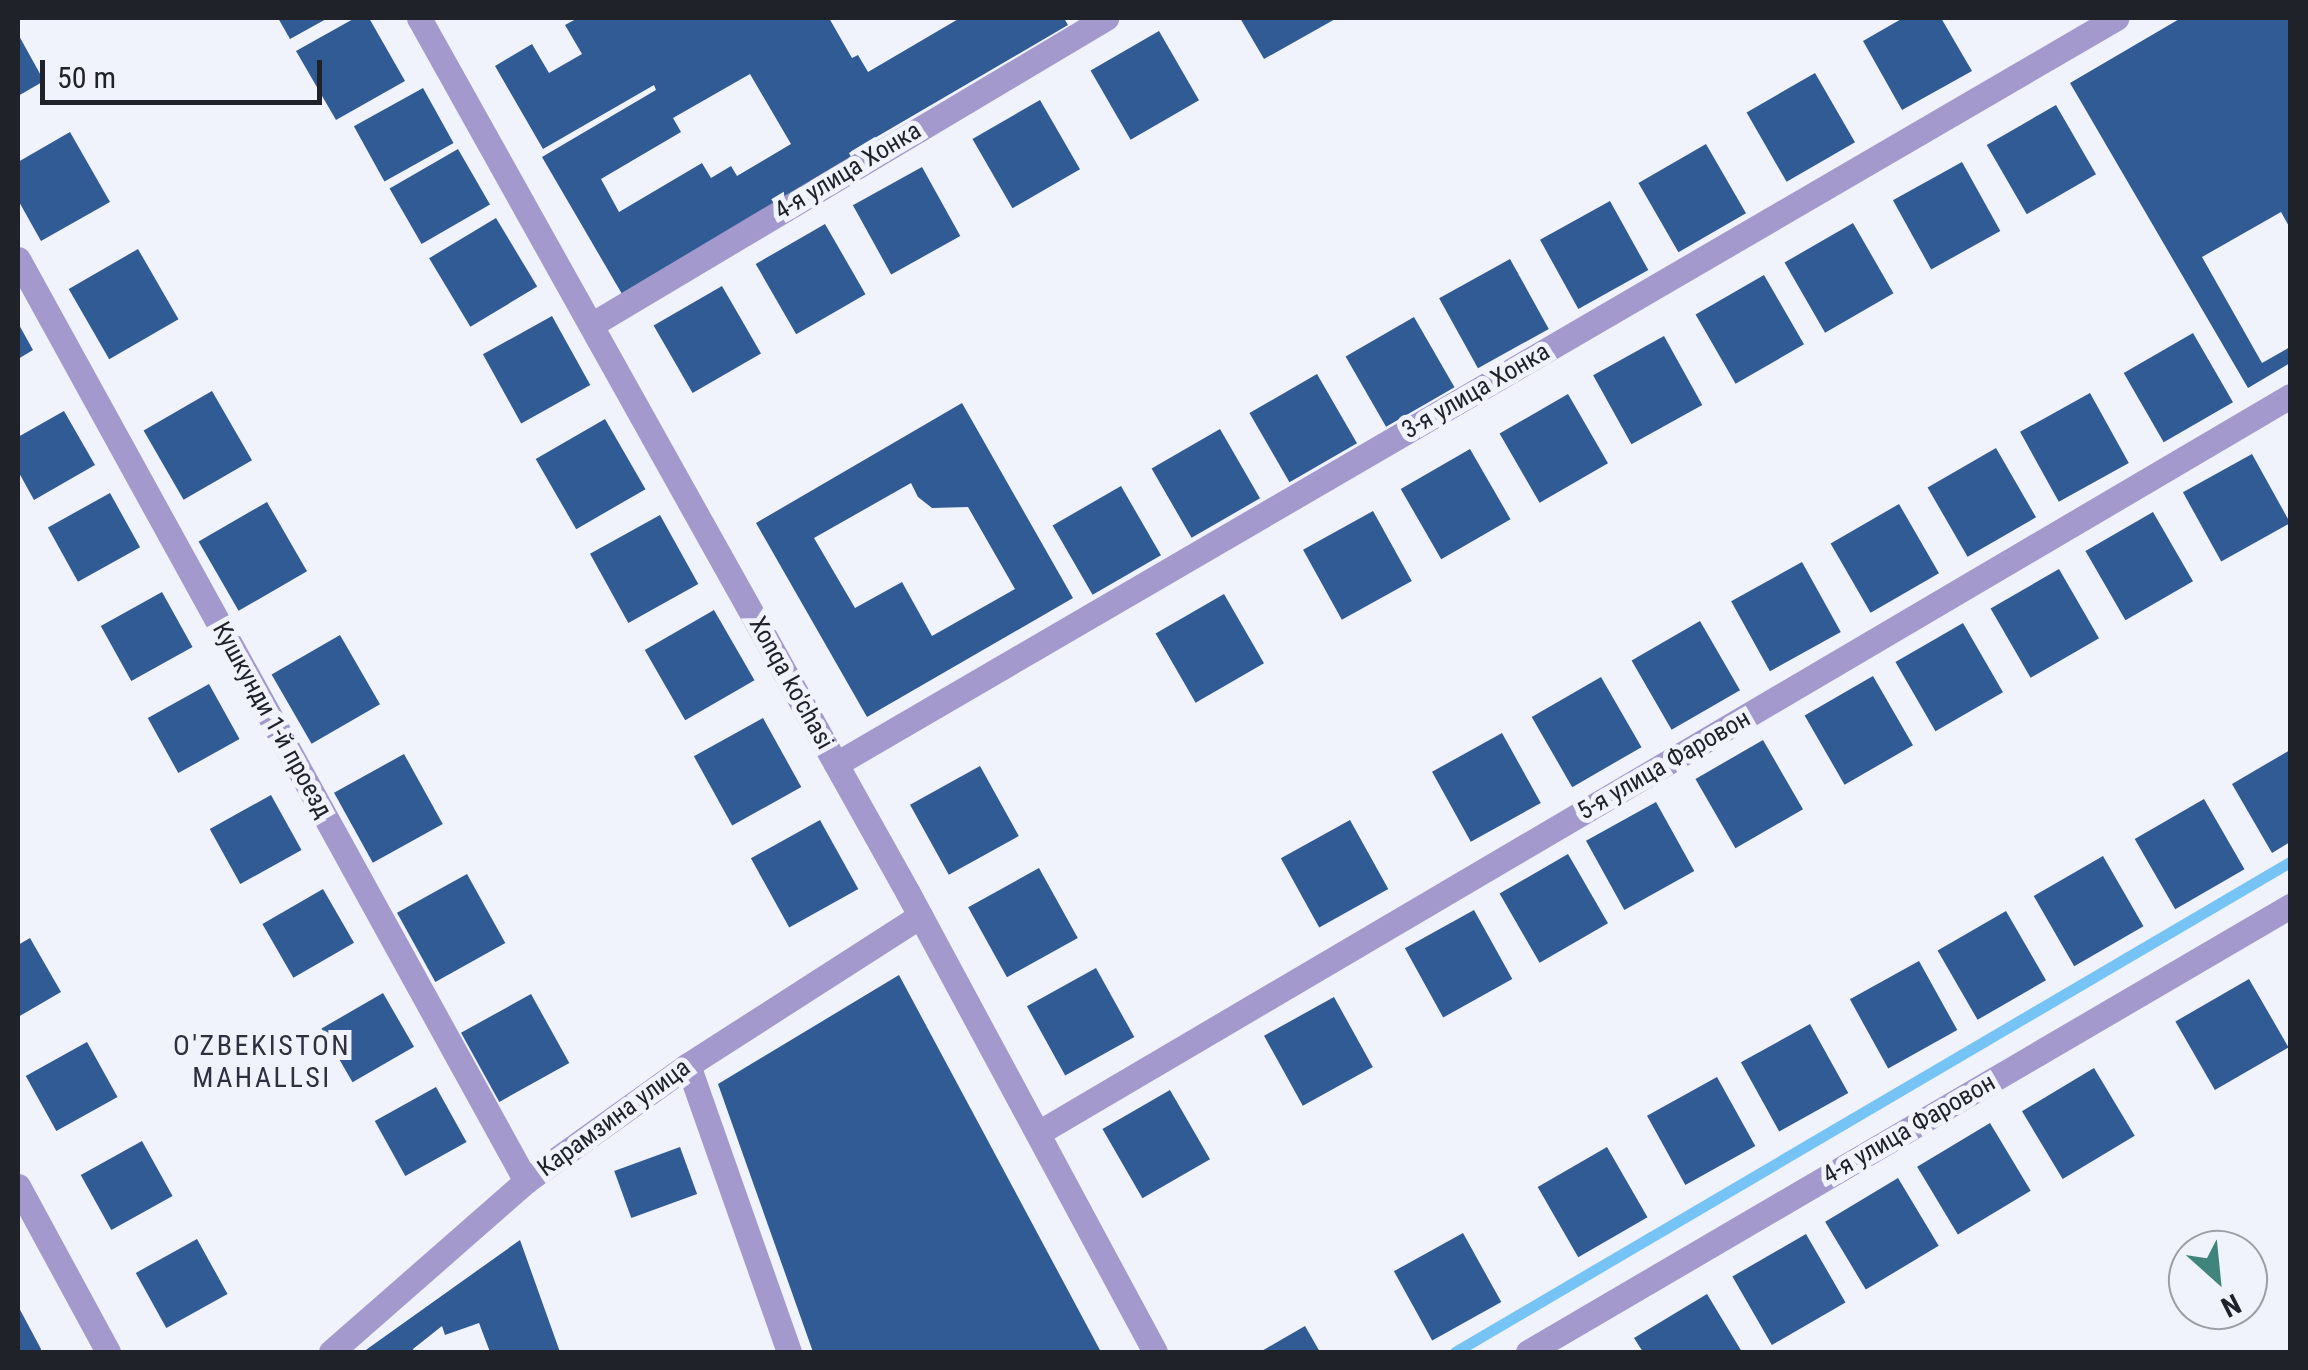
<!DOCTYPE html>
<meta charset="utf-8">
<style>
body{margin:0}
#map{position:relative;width:2308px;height:1370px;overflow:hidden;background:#f1f3fc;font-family:"Roboto Condensed",sans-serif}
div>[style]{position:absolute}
.stream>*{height:11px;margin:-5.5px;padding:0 5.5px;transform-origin:5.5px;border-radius:5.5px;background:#76c3f5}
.building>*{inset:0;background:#315b94;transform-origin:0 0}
.minor>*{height:25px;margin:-12.5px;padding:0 12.5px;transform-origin:12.5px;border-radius:12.5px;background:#a399cc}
span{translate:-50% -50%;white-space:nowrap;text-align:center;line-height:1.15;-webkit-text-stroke:10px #f1f3fc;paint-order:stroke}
.street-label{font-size:25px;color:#20222a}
.neighbourhood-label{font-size:28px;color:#2c3040;letter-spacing:2.5px}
.frame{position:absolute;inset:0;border:20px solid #20222a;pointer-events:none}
.north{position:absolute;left:2168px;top:1230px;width:100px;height:100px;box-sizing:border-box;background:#f1f3fc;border:2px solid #9d9fa8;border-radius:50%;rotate:153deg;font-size:28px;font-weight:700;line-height:40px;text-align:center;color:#20222a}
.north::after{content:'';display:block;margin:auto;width:35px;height:45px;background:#40857c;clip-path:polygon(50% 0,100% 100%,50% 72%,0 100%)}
.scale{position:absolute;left:40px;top:60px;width:282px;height:45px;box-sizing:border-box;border:5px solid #20222a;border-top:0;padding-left:12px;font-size:30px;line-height:35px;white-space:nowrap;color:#20222a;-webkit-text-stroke:8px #f1f3fc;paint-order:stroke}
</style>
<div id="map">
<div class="stream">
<div style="left:1455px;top:1352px;width:968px;rotate:-30.41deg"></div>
</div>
<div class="building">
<div style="clip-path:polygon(278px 18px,328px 18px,290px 39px)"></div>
<div style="clip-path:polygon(355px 18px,369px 18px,405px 81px,336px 120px,296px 51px)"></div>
<div style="clip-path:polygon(evenodd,578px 18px,829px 18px,852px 58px,858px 55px,868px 72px,960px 18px,1070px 18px,1065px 20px,1068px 25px,849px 153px,852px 159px,622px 294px,542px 157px,656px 90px,654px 85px,543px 149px,495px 66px,532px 44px,549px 73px,582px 54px,565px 25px,578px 18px,750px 74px,791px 144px,737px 176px,731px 166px,711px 178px,702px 163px,619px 212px,601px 179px,681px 132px,673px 118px,750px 74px)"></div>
<div style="clip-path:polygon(1240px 18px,1337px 18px,1264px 59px)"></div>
<div style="clip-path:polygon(1903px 18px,1941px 18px,1972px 71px,1902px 110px,1863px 41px)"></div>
<div style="clip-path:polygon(2181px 18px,2290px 18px,2290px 228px,2281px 212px,2202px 257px,2262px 363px,2290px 347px,2290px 363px,2248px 388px,2070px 83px)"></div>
<div style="left:1159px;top:31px;width:80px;height:79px;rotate:60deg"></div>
<div style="clip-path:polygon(18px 34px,44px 81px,18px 96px)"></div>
<div style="left:1815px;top:73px;width:80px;height:79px;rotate:60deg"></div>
<div style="left:423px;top:88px;width:63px;height:79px;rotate:61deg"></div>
<div style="left:1040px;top:100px;width:80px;height:78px;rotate:60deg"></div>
<div style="left:2056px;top:105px;width:80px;height:80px;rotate:60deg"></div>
<div style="clip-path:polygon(70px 132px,110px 202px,41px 241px,18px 200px,18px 162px)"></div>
<div style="left:1706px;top:144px;width:80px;height:78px;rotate:60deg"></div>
<div style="left:458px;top:149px;width:64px;height:79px;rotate:60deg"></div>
<div style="left:1962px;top:162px;width:79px;height:79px;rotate:61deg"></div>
<div style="left:922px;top:167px;width:79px;height:79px;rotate:61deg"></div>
<div style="left:1610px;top:201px;width:79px;height:80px;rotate:61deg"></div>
<div style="left:496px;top:218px;width:80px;height:78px;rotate:59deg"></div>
<div style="left:1853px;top:223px;width:81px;height:79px;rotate:60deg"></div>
<div style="left:825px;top:224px;width:81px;height:80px;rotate:60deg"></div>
<div style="left:138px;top:249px;width:81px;height:80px;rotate:60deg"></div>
<div style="left:1510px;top:259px;width:80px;height:81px;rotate:61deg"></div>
<div style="left:1764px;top:275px;width:80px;height:79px;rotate:60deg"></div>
<div style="left:722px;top:286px;width:78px;height:79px;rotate:60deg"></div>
<div style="left:552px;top:316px;width:79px;height:79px;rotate:61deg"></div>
<div style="left:1414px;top:317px;width:81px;height:79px;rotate:60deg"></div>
<div style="clip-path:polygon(18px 323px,33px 350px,18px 359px)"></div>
<div style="left:2193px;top:333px;width:80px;height:80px;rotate:60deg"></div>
<div style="left:1664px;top:336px;width:79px;height:81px;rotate:61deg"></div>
<div style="left:1317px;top:374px;width:80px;height:78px;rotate:60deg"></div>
<div style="left:212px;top:391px;width:80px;height:79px;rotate:60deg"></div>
<div style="left:2090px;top:393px;width:80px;height:80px;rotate:61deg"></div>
<div style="left:1568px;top:394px;width:80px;height:79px;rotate:60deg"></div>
<div style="clip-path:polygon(evenodd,962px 403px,1073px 598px,867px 717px,756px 523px,962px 403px,911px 483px,918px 497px,932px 508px,968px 507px,1015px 589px,932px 636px,902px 582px,855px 608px,814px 538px,911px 483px)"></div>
<div style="clip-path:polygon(64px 411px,95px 465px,34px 500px,18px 471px,18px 437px)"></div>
<div style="left:605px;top:419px;width:81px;height:80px;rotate:60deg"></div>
<div style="left:1220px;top:429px;width:80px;height:79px;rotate:60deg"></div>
<div style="left:1996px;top:448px;width:80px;height:79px;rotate:60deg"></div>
<div style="left:1470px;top:449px;width:81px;height:80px;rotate:60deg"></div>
<div style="left:2252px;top:454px;width:79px;height:79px;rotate:61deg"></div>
<div style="left:1121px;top:486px;width:80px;height:79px;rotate:60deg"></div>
<div style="left:110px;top:493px;width:62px;height:71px;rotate:61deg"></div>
<div style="left:267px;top:502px;width:80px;height:79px;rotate:60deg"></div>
<div style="left:1899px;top:504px;width:80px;height:79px;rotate:60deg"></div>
<div style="left:1373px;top:511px;width:80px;height:80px;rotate:61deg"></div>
<div style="left:2153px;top:512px;width:80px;height:78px;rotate:60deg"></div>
<div style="left:660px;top:515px;width:79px;height:80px;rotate:61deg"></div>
<div style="left:1802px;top:562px;width:80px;height:81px;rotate:61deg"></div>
<div style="left:2059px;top:569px;width:80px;height:79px;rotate:60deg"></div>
<div style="left:162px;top:592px;width:63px;height:70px;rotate:61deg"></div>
<div style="left:1224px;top:594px;width:80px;height:79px;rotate:60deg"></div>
<div style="left:714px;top:610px;width:81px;height:80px;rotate:60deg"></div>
<div style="left:1700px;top:621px;width:80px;height:79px;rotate:60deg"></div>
<div style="left:1963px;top:623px;width:80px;height:78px;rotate:60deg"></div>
<div style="left:340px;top:635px;width:80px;height:79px;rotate:60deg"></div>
<div style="left:1873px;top:676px;width:80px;height:79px;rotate:60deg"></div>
<div style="left:1601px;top:677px;width:81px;height:80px;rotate:60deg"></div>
<div style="left:209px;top:684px;width:63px;height:70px;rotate:61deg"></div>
<div style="left:763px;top:718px;width:79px;height:79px;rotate:61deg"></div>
<div style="left:1502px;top:733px;width:80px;height:80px;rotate:61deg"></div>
<div style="left:1763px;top:740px;width:80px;height:78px;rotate:60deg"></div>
<div style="clip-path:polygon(2290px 750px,2290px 842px,2272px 853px,2232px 784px)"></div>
<div style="left:404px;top:754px;width:80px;height:80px;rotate:61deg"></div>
<div style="left:980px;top:766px;width:80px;height:80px;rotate:61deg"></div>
<div style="left:271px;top:795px;width:63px;height:70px;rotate:61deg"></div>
<div style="left:2204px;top:799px;width:81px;height:80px;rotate:60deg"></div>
<div style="left:1656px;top:802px;width:79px;height:80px;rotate:61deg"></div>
<div style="left:820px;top:820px;width:79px;height:79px;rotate:61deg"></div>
<div style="left:1350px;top:820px;width:79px;height:79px;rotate:61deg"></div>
<div style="left:1568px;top:854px;width:80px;height:79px;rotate:60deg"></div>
<div style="left:2103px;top:856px;width:81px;height:80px;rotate:60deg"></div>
<div style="left:1039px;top:868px;width:80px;height:81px;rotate:61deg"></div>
<div style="left:467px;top:874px;width:79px;height:80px;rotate:61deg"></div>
<div style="left:323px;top:889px;width:62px;height:70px;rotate:60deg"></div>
<div style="left:1474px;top:910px;width:79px;height:79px;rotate:61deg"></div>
<div style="left:2006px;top:911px;width:80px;height:79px;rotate:60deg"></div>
<div style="clip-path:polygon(30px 938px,61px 992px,18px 1017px,18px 945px)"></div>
<div style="left:1919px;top:961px;width:79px;height:79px;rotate:61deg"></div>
<div style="left:1096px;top:968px;width:79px;height:79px;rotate:61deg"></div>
<div style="clip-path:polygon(899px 975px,980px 1126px,1101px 1352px,813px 1352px,718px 1084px)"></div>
<div style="left:2249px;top:979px;width:79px;height:85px;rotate:60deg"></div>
<div style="left:383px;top:993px;width:62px;height:71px;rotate:60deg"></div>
<div style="left:531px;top:994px;width:79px;height:80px;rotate:61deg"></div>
<div style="left:1334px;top:997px;width:80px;height:80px;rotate:61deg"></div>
<div style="left:1810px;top:1024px;width:79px;height:79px;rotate:61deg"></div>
<div style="left:87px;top:1042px;width:63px;height:70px;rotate:61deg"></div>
<div style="left:2094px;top:1068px;width:79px;height:84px;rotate:59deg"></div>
<div style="left:1717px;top:1077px;width:79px;height:80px;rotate:61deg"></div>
<div style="left:436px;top:1087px;width:63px;height:70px;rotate:61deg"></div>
<div style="left:1170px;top:1090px;width:80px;height:78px;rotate:60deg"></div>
<div style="left:1990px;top:1123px;width:79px;height:85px;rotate:59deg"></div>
<div style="left:142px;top:1141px;width:63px;height:70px;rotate:61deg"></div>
<div style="left:680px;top:1147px;width:50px;height:70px;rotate:70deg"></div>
<div style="left:1607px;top:1147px;width:81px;height:80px;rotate:60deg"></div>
<div style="left:1898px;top:1178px;width:79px;height:85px;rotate:59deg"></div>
<div style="left:1463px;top:1233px;width:79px;height:79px;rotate:61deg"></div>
<div style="left:1806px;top:1234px;width:79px;height:85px;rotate:60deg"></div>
<div style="left:197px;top:1239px;width:63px;height:70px;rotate:61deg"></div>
<div style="clip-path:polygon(520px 1240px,560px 1352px,490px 1352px,479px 1323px,445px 1335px,442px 1326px,413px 1349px,414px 1352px,363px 1352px)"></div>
<div style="clip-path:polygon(1707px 1294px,1742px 1352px,1643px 1352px,1634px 1338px)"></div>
<div style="clip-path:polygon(18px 1306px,41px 1349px,40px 1352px,18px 1352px)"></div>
<div style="clip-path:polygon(1305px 1326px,1320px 1352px,1260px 1352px)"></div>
</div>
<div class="minor">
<div style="left:419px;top:18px;width:1002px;rotate:60.8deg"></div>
<div style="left:908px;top:893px;width:521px;rotate:61.71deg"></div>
<div style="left:18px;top:259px;width:1053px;rotate:61.15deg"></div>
<div style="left:591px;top:325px;width:600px;rotate:-30.8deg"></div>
<div style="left:836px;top:764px;width:1482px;rotate:-30.23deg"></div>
<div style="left:688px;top:1065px;width:304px;rotate:70.6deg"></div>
<div style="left:1038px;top:1133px;width:1453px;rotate:-30.48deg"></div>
<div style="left:18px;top:1186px;width:189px;rotate:61.5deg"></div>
<div style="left:331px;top:1352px;width:259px;rotate:-41.2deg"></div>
<div style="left:526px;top:1181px;width:199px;rotate:-35.6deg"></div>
<div style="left:688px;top:1065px;width:276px;rotate:-32.7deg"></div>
<div style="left:1528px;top:1352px;width:883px;rotate:-30.34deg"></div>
</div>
<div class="street-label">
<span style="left:848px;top:171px;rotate:-31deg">4-я улица Хонка</span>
<span style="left:1476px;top:391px;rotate:-30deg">3-я улица Хонка</span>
<span style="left:791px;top:683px;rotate:61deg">Xonqa ko'chasi</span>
<span style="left:272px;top:720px;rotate:61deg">Кушкунди 1-й проезд</span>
<span style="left:1664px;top:765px;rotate:-30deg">5-я улица Фаровон</span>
<span style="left:614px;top:1118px;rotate:-36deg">Карамзина улица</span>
<span style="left:1909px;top:1129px;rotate:-30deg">4-я улица Фаровон</span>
</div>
<div class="neighbourhood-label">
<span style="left:262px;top:1062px">O'ZBEKISTON<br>MAHALLSI</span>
</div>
<div class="frame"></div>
<div class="north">N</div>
<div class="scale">50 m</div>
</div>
